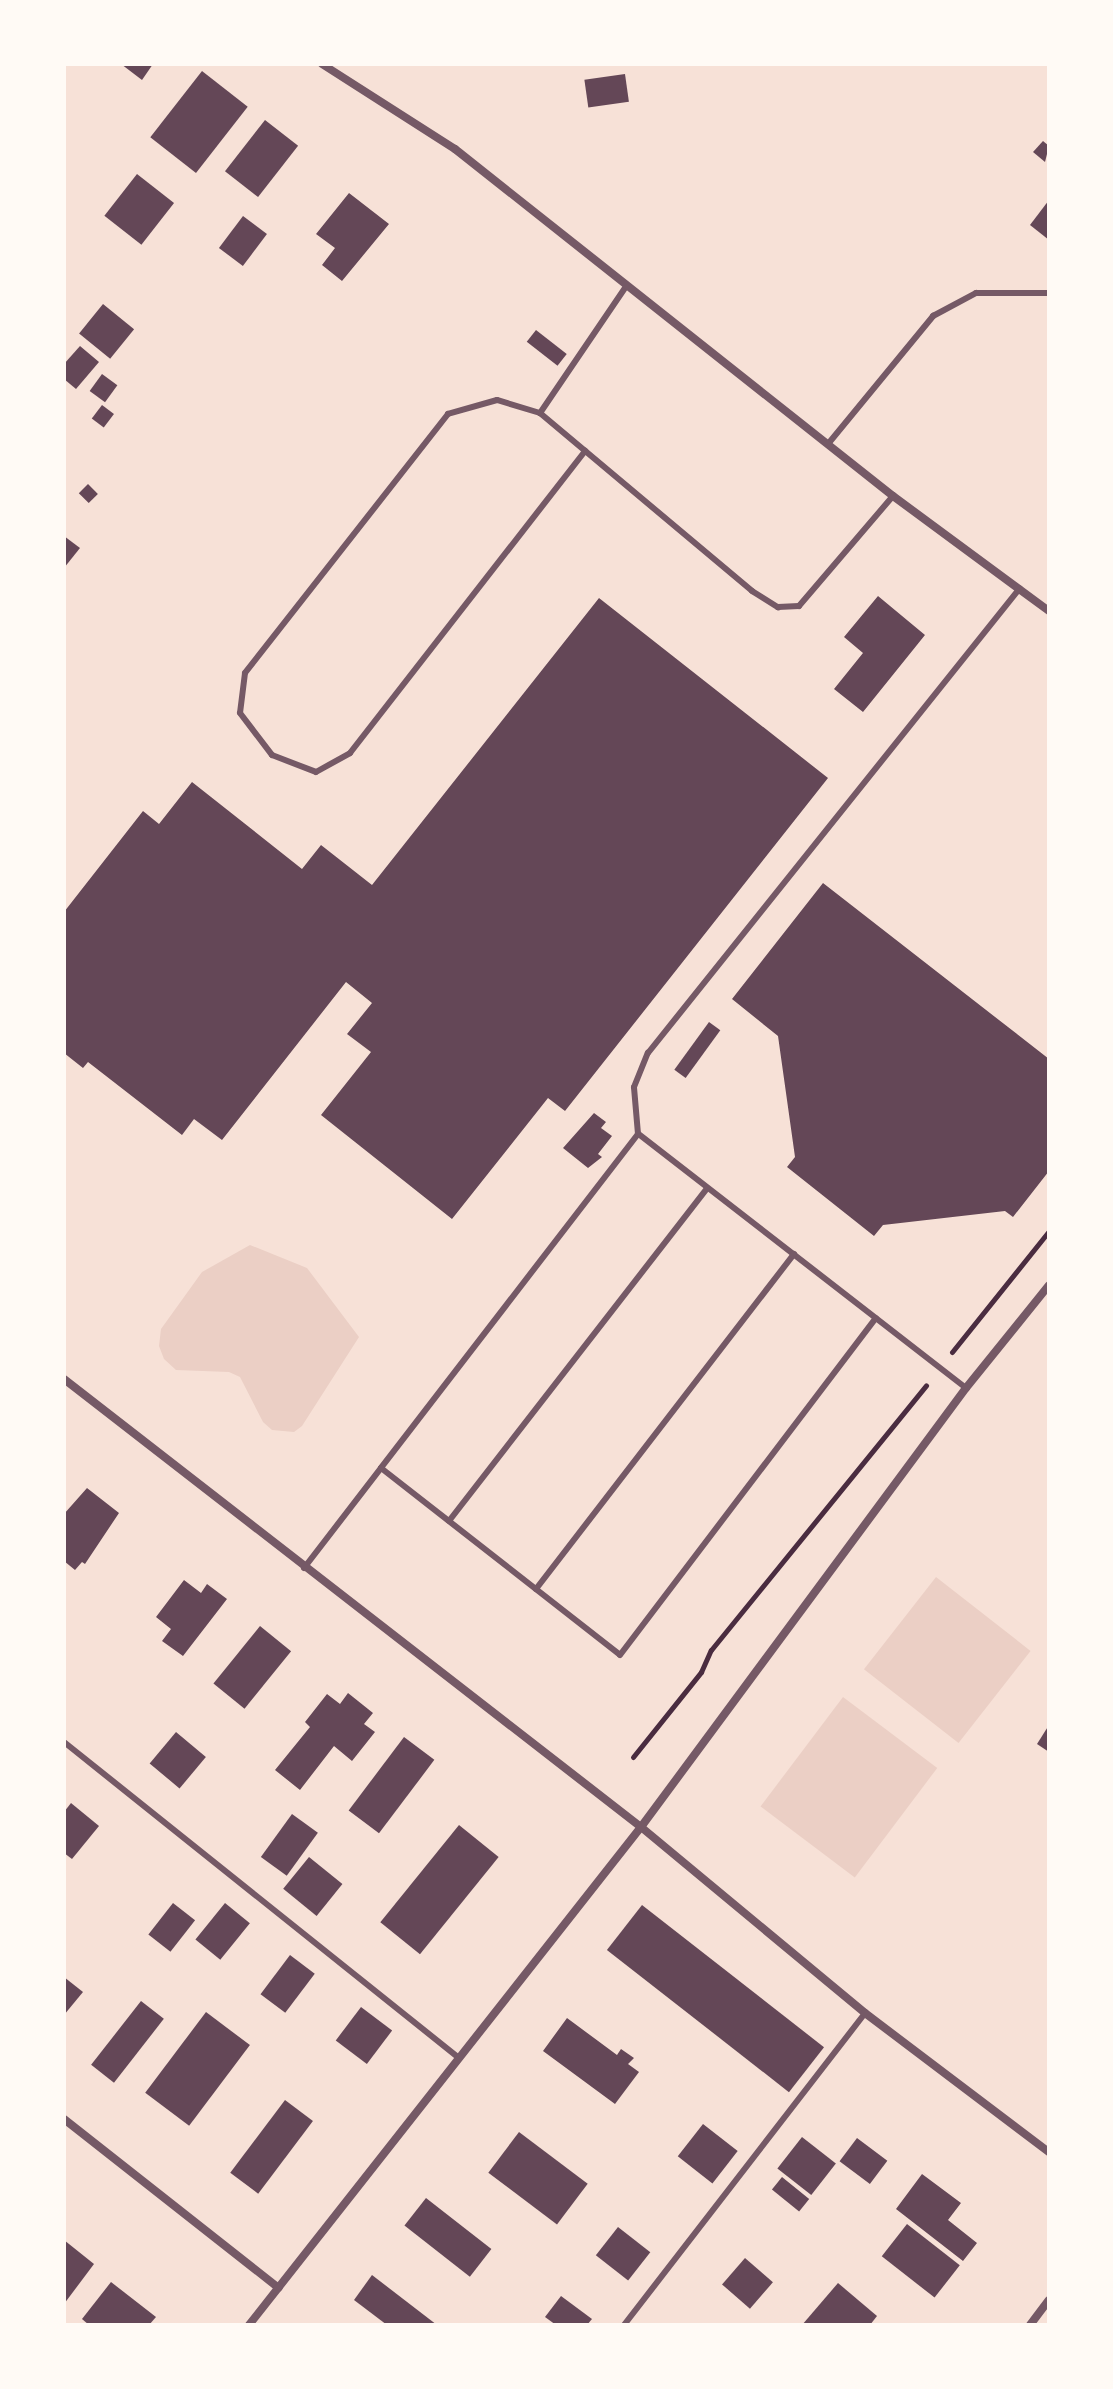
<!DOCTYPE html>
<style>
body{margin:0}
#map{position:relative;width:1113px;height:2389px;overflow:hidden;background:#f7e1d7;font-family:Cabin,sans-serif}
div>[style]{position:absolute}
.green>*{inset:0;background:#ebcfc5;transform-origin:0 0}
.building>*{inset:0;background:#644757;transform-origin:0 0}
.path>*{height:5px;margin:-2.5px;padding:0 2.5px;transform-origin:2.5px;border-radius:2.5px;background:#4a2c40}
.service>*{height:6px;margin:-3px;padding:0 3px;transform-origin:3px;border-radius:3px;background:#755966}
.minor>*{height:8px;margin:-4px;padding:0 4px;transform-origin:4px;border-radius:4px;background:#755966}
span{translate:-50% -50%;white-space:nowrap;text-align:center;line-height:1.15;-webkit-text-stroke:6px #fffaf5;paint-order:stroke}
.frame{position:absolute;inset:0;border:66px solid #fffaf5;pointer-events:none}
</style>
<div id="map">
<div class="green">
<div style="clip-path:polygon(250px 1245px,307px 1268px,359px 1337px,302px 1426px,294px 1432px,272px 1430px,263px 1422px,240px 1377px,229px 1372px,176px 1370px,164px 1359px,159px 1346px,161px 1329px,202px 1272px)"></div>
<div style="left:936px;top:1577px;width:120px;height:117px;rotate:38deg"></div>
<div style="left:843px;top:1697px;width:118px;height:137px;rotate:37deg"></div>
</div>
<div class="building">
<div style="clip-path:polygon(121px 64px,153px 64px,142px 80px)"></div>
<div style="left:202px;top:71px;width:58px;height:84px;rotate:38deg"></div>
<div style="left:625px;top:74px;width:28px;height:41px;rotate:82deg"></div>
<div style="left:265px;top:120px;width:42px;height:65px;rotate:38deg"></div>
<div style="clip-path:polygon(1043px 141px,1049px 146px,1045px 162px,1033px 152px)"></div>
<div style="left:137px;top:174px;width:47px;height:53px;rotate:38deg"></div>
<div style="clip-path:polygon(349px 193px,389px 224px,342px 281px,322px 265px,335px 248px,316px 234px)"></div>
<div style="clip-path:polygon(1049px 200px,1049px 240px,1030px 225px)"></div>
<div style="left:243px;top:216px;width:30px;height:40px;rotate:37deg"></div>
<div style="left:103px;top:304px;width:40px;height:38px;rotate:39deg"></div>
<div style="left:536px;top:330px;width:39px;height:15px;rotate:38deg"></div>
<div style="clip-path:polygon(80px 346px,99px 362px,76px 389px,64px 379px,64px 364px)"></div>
<div style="left:102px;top:374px;width:19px;height:21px;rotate:36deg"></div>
<div style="left:102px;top:405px;width:15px;height:17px;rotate:37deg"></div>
<div style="left:88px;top:484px;width:14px;height:13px;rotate:45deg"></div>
<div style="clip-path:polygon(64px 536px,80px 548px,64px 568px)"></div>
<div style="clip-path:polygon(878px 596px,925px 635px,863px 712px,834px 689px,863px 653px,844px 637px)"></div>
<div style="clip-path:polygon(599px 598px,828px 778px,565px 1111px,548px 1098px,452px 1219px,321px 1115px,371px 1052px,347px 1034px,372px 1003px,346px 982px,222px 1140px,194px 1119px,182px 1135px,88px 1062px,83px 1068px,64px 1053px,64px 912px,143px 811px,159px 824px,192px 782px,302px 869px,321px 845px,372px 885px)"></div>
<div style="clip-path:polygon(823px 883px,1049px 1059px,1049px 1171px,1013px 1217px,1005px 1211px,883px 1225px,874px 1236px,787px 1167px,795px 1157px,778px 1036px,732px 999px)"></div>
<div style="left:709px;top:1022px;width:14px;height:59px;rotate:36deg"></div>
<div style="clip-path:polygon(594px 1113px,606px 1122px,601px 1128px,612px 1136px,598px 1154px,602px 1157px,588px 1168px,563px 1148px)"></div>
<div style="clip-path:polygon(87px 1488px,119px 1513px,85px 1564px,82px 1562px,75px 1570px,64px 1561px,64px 1514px)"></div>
<div style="clip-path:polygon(184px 1580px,201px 1593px,207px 1584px,227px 1599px,183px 1656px,162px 1641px,171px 1629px,156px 1617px)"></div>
<div style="left:260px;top:1626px;width:40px;height:74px;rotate:39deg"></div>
<div style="clip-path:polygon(348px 1693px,373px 1713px,364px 1724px,375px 1732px,352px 1761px,334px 1746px,300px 1790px,275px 1770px,310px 1727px,305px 1722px,327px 1694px,340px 1704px)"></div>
<div style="clip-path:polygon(1049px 1725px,1049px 1752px,1037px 1744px)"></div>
<div style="left:176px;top:1732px;width:39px;height:41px;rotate:40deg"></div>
<div style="left:404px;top:1737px;width:38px;height:92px;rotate:37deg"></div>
<div style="clip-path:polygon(71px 1803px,99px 1826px,72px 1859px,64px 1853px,64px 1812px)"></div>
<div style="left:292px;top:1814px;width:32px;height:53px;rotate:36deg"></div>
<div style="left:459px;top:1825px;width:51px;height:125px;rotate:39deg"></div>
<div style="left:309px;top:1857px;width:43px;height:41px;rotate:39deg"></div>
<div style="left:173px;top:1903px;width:28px;height:40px;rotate:38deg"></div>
<div style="left:225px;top:1903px;width:32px;height:47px;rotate:39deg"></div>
<div style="left:642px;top:1905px;width:231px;height:57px;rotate:38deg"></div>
<div style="left:290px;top:1955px;width:31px;height:49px;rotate:37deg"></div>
<div style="clip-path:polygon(64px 1977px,83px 1992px,64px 2015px)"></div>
<div style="left:141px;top:2001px;width:29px;height:81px;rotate:38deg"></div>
<div style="left:361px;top:2007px;width:39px;height:42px;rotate:37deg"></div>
<div style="left:206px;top:2012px;width:55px;height:101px;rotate:37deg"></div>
<div style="clip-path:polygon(567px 2018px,617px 2055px,621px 2049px,634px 2058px,628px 2064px,639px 2072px,615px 2104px,543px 2051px)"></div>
<div style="left:285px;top:2100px;width:35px;height:91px;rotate:37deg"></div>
<div style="left:703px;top:2124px;width:44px;height:41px;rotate:38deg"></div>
<div style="left:519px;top:2132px;width:86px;height:51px;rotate:37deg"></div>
<div style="left:802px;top:2137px;width:43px;height:40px;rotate:38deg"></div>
<div style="left:857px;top:2138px;width:38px;height:29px;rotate:37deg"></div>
<div style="clip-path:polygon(922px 2174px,961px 2203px,948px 2220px,977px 2243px,963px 2261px,896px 2209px)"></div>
<div style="left:782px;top:2177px;width:35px;height:16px;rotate:39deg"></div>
<div style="left:426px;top:2198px;width:83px;height:35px;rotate:38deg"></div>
<div style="left:907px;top:2224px;width:67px;height:41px;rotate:38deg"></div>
<div style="left:618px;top:2227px;width:41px;height:36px;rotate:38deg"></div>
<div style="clip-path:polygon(64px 2240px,94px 2264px,64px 2304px)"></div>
<div style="left:745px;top:2258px;width:37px;height:35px;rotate:41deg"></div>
<div style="clip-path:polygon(372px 2275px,437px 2325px,387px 2325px,354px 2300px)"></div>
<div style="clip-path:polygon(111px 2282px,156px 2317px,149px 2325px,89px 2325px,82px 2319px)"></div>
<div style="clip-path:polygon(838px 2283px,877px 2316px,870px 2325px,802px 2325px)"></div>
<div style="clip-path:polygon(561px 2296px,592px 2319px,587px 2325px,556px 2325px,545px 2317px)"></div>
</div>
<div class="path">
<div style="left:952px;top:1352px;width:155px;rotate:-51.3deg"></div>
<div style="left:633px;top:1757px;width:109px;rotate:-51.3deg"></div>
<div style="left:701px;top:1672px;width:24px;rotate:-66deg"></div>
<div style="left:711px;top:1650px;width:341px;rotate:-50.9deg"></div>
</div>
<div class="service">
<div style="left:627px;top:285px;width:155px;rotate:124.2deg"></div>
<div style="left:540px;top:413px;width:277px;rotate:40deg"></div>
<div style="left:752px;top:591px;width:31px;rotate:32deg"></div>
<div style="left:778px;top:607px;width:21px;rotate:-3deg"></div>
<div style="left:799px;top:606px;width:145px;rotate:-49.5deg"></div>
<div style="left:540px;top:413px;width:45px;rotate:-163.2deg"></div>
<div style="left:497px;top:400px;width:51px;rotate:164.1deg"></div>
<div style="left:448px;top:414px;width:329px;rotate:128.1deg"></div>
<div style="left:245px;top:673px;width:40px;rotate:97.1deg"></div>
<div style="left:240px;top:713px;width:53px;rotate:52.7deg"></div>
<div style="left:272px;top:755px;width:47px;rotate:21.1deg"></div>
<div style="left:316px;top:772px;width:39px;rotate:-29deg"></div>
<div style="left:350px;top:753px;width:383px;rotate:-52.1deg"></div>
<div style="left:828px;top:444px;width:166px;rotate:-50.6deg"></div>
<div style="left:933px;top:316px;width:49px;rotate:-28.1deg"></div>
<div style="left:976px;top:293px;width:73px"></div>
<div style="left:638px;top:1134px;width:421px;rotate:127.6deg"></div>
<div style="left:381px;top:1468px;width:303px;rotate:38deg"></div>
<div style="left:620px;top:1655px;width:423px;rotate:-52.8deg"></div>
<div style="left:966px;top:1388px;width:415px;rotate:-142.2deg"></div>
<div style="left:638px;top:1134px;width:47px;rotate:-94.9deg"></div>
<div style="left:634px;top:1087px;width:37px;rotate:-68deg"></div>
<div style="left:648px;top:1053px;width:595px;rotate:-51.34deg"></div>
<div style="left:449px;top:1521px;width:421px;rotate:-52.2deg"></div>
<div style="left:304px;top:1568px;width:126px;rotate:-52.4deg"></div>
<div style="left:536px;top:1589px;width:423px;rotate:-52.4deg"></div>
<div style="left:64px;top:1742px;width:506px;rotate:38.66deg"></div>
<div style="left:624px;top:2325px;width:394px;rotate:-52.3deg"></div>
</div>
<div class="minor">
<div style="left:322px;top:64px;width:158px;rotate:32.6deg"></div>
<div style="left:455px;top:149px;width:559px;rotate:38.39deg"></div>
<div style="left:893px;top:496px;width:194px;rotate:36.4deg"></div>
<div style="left:64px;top:1379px;width:731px;rotate:37.83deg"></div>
<div style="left:641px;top:1827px;width:291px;rotate:39.7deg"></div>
<div style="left:865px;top:2013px;width:231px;rotate:37.1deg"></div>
<div style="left:64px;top:2119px;width:273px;rotate:38.2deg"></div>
<div style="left:249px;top:2325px;width:634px;rotate:-51.79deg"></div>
<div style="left:641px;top:1827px;width:546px;rotate:-53.49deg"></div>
<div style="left:966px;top:1388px;width:132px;rotate:-51.1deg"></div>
<div style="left:1030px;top:2325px;width:31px;rotate:-53deg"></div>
</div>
<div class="frame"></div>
</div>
